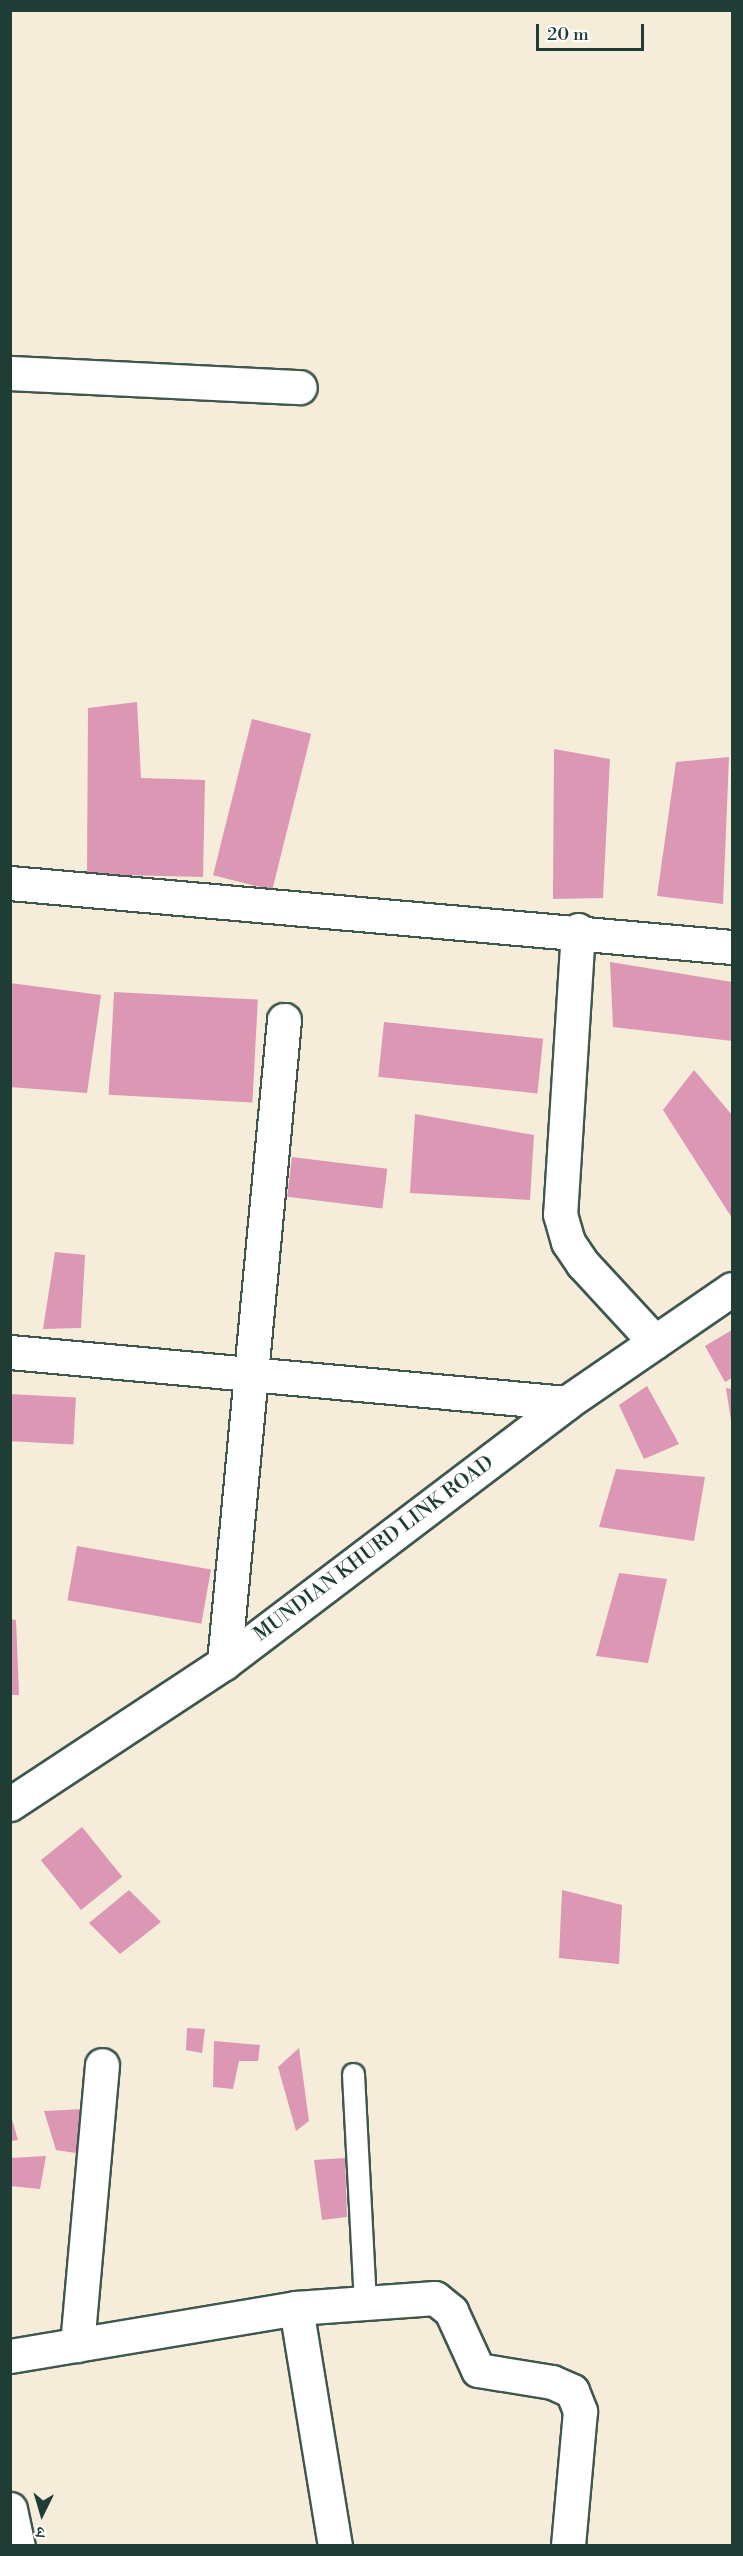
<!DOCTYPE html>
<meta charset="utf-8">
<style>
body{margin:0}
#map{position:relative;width:743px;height:2556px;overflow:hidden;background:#f5edda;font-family:"Libre Bodoni","Noto Serif Devanagari",serif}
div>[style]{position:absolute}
.building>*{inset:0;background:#dc97b4;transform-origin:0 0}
.roads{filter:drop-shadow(2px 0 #3f574d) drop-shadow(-2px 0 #3f574d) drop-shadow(0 2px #3f574d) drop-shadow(0 -2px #3f574d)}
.service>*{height:21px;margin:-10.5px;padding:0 10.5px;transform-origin:10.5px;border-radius:10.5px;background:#fff}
.minor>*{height:33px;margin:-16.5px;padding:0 16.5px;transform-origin:16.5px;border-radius:16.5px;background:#fff}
span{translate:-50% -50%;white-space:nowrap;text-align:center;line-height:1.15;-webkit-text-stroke:6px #fff;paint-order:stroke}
.street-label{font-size:20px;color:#1f3d34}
.frame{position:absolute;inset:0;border:12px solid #1f3d34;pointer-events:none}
.north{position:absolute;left:12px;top:2484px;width:60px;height:60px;-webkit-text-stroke:4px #fff;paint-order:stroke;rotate:185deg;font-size:16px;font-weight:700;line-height:24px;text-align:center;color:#1f3d34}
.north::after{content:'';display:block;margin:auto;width:21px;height:27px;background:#1f3d34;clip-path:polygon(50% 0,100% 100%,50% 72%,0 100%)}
.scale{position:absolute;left:536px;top:24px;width:108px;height:27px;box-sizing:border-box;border:3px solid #1f3d34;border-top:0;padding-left:8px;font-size:18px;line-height:21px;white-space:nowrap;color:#1f3d34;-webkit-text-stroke:4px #fff;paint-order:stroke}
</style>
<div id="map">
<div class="building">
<div style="clip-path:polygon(137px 702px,141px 778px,205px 780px,203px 877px,87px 874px,88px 708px)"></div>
<div style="left:252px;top:719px;width:61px;height:161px;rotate:14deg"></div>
<div style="clip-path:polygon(554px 749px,610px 759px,603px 898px,553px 899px)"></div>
<div style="clip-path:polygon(729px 757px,723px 904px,657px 896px,676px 762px)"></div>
<div style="clip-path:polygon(610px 962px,732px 982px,732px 1041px,613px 1027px)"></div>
<div style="clip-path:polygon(10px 983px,101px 995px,87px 1093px,10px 1087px)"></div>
<div style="left:114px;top:992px;width:144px;height:103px;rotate:3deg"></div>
<div style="left:384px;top:1022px;width:160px;height:55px;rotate:6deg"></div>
<div style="clip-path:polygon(694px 1070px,732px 1115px,732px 1218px,663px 1110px)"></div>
<div style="clip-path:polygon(415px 1114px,534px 1135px,530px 1200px,410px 1193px)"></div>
<div style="left:292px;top:1157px;width:96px;height:40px;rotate:7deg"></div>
<div style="clip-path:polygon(55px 1252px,85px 1255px,81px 1328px,43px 1329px)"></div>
<div style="clip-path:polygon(732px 1330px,732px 1378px,725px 1382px,705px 1346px)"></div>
<div style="clip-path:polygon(647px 1386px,679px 1444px,644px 1459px,619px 1405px)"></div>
<div style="clip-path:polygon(726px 1388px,732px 1389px,732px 1420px,731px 1421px)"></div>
<div style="left:10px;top:1394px;width:66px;height:47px;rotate:3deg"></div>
<div style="clip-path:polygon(616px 1469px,705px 1477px,694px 1541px,599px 1527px)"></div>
<div style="left:77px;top:1546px;width:136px;height:55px;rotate:10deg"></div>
<div style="clip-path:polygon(619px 1573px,667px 1579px,648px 1663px,596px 1656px)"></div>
<div style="clip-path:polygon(10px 1619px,16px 1620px,19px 1695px,10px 1695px)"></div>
<div style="left:82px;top:1827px;width:64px;height:53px;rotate:51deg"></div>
<div style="clip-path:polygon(129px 1890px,161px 1922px,120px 1954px,89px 1923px)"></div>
<div style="clip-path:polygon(562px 1890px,622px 1905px,619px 1964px,559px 1958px)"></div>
<div style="clip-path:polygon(187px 2028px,205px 2029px,202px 2053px,186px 2050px)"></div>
<div style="clip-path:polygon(214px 2041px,260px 2045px,258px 2061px,239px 2061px,233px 2089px,213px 2087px)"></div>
<div style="clip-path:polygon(299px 2048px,309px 2121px,296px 2131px,278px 2067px)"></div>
<div style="clip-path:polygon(84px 2109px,82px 2154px,56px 2150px,44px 2111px)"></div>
<div style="clip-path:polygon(10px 2116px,11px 2116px,18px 2140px,10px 2141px)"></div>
<div style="clip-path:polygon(46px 2156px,40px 2189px,10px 2186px,10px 2158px)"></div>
<div style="clip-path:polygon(345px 2158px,347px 2217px,322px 2220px,314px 2160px)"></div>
</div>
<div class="roads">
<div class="service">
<div style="left:353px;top:2074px;width:227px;rotate:87deg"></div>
</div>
<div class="minor">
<div style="left:10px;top:373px;width:290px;rotate:2.8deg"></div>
<div style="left:10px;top:883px;width:725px;rotate:5.07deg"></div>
<div style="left:578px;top:930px;width:285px;rotate:93.6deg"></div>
<div style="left:560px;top:1214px;width:29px;rotate:74deg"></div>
<div style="left:568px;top:1242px;width:27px;rotate:56deg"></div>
<div style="left:583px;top:1264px;width:106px;rotate:47.3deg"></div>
<div style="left:10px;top:1352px;width:558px;rotate:5.24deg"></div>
<div style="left:224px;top:1663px;width:646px;rotate:-84.67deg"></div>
<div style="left:10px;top:1804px;width:256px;rotate:-33.4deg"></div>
<div style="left:224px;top:1663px;width:430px;rotate:-37.2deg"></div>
<div style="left:566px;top:1403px;width:201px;rotate:-34.5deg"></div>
<div style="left:296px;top:2308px;width:241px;rotate:80.7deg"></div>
<div style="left:77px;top:2345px;width:281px;rotate:-84.9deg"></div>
<div style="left:10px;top:2356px;width:290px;rotate:-9.5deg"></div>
<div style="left:296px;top:2308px;width:139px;rotate:-4.1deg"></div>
<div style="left:435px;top:2298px;width:21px;rotate:39deg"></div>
<div style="left:451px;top:2311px;width:65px;rotate:65.4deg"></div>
<div style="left:478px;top:2370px;width:75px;rotate:9.2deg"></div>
<div style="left:552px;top:2382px;width:22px;rotate:24deg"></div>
<div style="left:572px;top:2391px;width:22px;rotate:68deg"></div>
<div style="left:580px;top:2411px;width:136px;rotate:95.1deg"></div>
<div style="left:10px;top:2509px;width:38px;rotate:78deg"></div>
</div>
</div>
<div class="street-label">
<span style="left:374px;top:1549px;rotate:-37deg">MUNDIAN KHURD LINK ROAD</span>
</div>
<div class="frame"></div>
<div class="north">उ</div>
<div class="scale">20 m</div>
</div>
